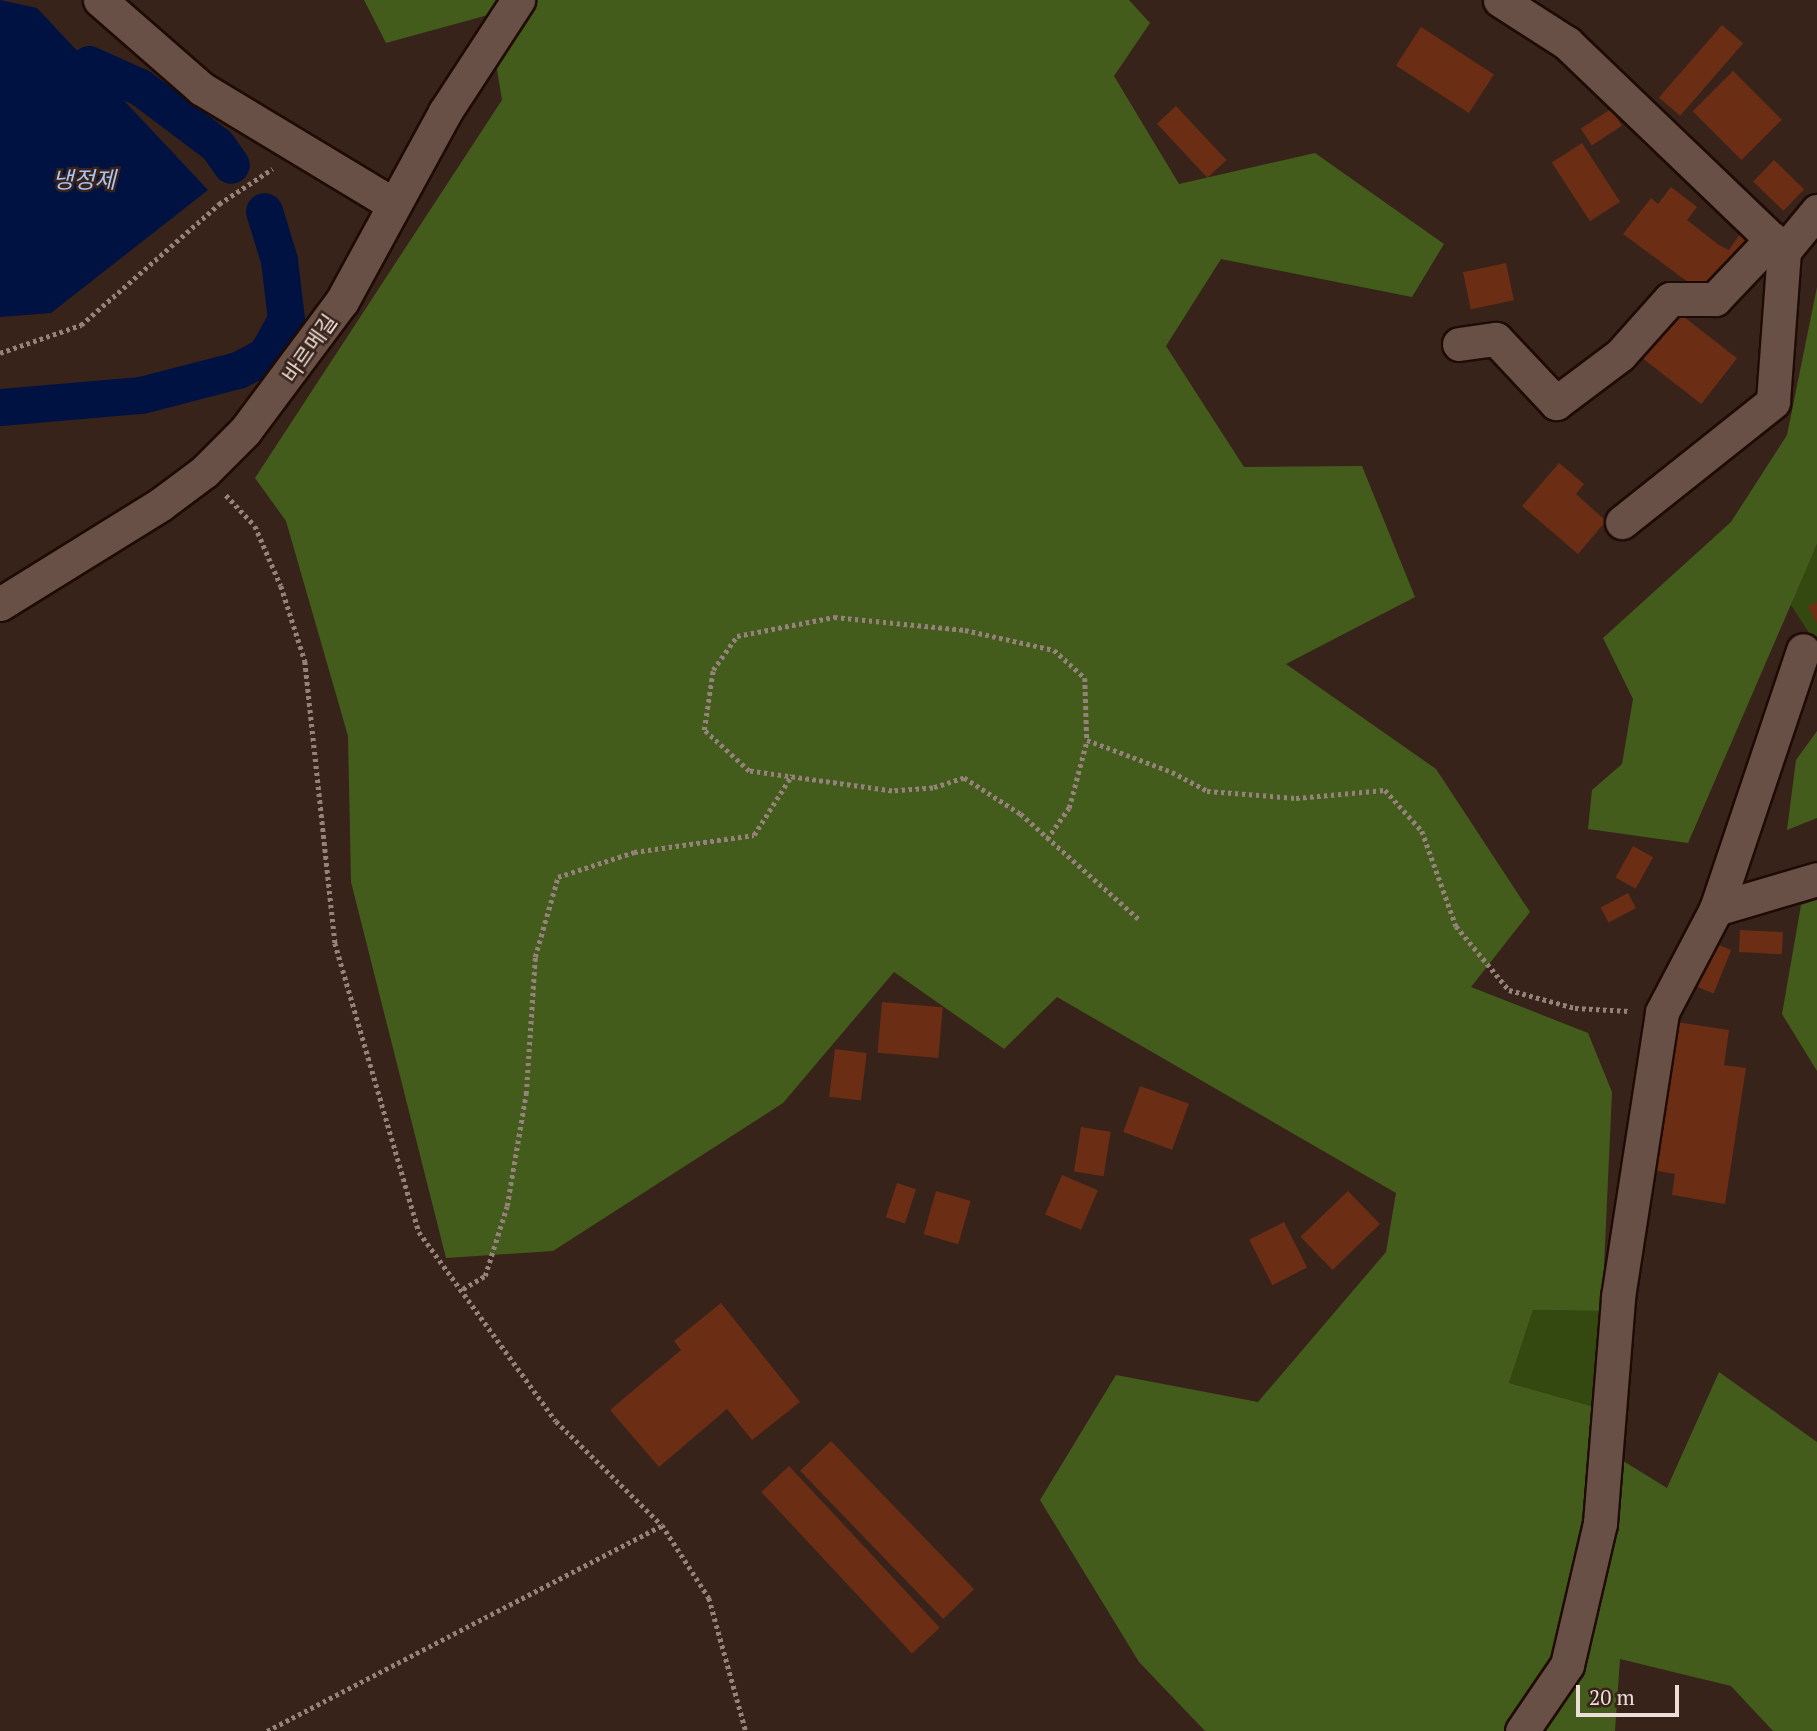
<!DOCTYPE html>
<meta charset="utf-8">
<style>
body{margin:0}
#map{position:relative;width:1817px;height:1731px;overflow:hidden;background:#38231a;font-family:"PT Serif","Noto Sans KR",serif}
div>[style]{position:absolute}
.green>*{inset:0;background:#344910}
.forest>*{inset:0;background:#435c1b}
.water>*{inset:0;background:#001242}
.canal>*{height:37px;margin:-18.5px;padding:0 18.5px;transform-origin:18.5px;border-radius:18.5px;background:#001242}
.building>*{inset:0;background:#6b2d14;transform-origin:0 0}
.path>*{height:4.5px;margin-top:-2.25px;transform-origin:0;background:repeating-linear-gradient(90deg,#94827b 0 3.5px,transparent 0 7px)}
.roads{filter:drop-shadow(2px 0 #1f0b05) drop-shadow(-2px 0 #1f0b05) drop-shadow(0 2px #1f0b05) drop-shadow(0 -2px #1f0b05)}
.minor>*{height:33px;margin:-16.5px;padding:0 16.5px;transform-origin:16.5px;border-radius:16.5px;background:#695047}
span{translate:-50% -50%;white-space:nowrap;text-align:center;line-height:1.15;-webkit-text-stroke:5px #38231a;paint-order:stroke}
.street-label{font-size:21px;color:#ecddd7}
.water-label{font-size:23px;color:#a9c5f6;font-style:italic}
.scale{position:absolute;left:1576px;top:1685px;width:103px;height:32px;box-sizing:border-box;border:4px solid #ecddd7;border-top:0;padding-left:9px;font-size:21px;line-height:24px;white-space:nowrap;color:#ecddd7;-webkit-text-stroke:5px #38231a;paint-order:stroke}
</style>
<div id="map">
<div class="green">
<div style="clip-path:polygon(1817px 544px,1817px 645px,1789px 602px)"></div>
<div style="clip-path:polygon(1533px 1310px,1602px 1311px,1595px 1407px,1509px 1383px)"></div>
</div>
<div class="forest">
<div style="clip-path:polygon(364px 0,1129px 0,1150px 23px,1114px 76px,1179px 184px,1315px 153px,1444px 244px,1412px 297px,1221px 259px,1166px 346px,1244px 467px,1362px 466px,1415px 597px,1286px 664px,1436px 769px,1530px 912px,1471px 987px,1588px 1033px,1612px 1092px,1602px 1311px,1533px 1310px,1509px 1383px,1595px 1407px,1607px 1451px,1667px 1488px,1719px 1372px,1817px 1442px,1817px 1731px,1773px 1731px,1731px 1686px,1620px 1659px,1615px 1731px,1205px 1731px,1139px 1662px,1040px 1500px,1116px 1375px,1258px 1402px,1386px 1252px,1396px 1193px,1057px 997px,1004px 1049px,894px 972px,783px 1103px,553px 1251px,446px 1258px,351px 882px,348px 736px,286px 521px,255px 478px,502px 100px,488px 15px,386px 43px)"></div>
<div style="clip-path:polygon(1817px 287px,1817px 544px,1688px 843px,1588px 829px,1592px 790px,1622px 764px,1633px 699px,1603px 638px,1731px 522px,1787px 435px)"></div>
<div style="clip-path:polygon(1817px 731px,1817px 818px,1787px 830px,1796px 760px)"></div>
<div style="clip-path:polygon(1817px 900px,1817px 1071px,1782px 1014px,1801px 905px)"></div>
</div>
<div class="water">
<div style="clip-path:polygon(0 0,37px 8px,208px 190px,51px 313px,0 317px)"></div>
</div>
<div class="canal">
<div style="left:89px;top:64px;width:56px;rotate:24.3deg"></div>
<div style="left:140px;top:87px;width:96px;rotate:37deg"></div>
<div style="left:217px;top:145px;width:24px;rotate:55deg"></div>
<div style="left:0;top:407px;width:142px;rotate:-4.9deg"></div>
<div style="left:141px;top:395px;width:100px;rotate:-14.5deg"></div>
<div style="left:238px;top:370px;width:32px;rotate:-28deg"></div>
<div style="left:266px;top:355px;width:41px;rotate:-60.9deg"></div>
<div style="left:286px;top:319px;width:59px;rotate:-96.8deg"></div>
<div style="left:279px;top:260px;width:51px;rotate:-107deg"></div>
</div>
<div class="building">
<div style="left:1722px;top:25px;width:28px;height:96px;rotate:41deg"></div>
<div style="left:1421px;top:27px;width:87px;height:46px;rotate:33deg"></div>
<div style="left:1733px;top:71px;width:69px;height:57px;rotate:45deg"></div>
<div style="left:1176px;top:106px;width:74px;height:26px;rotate:47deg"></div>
<div style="left:1611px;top:109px;width:20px;height:36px;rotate:57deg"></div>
<div style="left:1582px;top:143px;width:70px;height:36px;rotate:57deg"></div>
<div style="left:1774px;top:160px;width:42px;height:30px;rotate:44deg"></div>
<div style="clip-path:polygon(1671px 187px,1697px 207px,1687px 220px,1719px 245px,1729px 250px,1740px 234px,1754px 244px,1700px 291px,1623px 234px,1651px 198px,1658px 204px)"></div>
<div style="left:1506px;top:263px;width:38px;height:44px;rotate:78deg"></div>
<div style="left:1670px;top:306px;width:85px;height:58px;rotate:38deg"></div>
<div style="clip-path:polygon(1559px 463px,1584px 484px,1576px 494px,1606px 521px,1578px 554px,1522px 506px)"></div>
<div style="clip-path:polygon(1817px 601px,1817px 624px,1808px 607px)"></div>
<div style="left:1633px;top:846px;width:23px;height:36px;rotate:29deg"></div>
<div style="left:1628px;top:893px;width:17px;height:31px;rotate:62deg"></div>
<div style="left:1740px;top:930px;width:43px;height:22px;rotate:3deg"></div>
<div style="left:1709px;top:941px;width:24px;height:47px;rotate:22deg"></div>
<div style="left:882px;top:1002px;width:61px;height:51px;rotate:5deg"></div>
<div style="clip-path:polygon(1676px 1022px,1729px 1030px,1724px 1065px,1746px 1068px,1725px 1204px,1672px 1195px,1675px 1174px,1653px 1170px)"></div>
<div style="left:835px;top:1049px;width:32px;height:48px;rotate:7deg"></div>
<div style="left:1140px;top:1086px;width:52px;height:49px;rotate:20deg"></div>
<div style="left:1081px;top:1127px;width:30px;height:45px;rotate:9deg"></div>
<div style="left:1062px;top:1175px;width:39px;height:43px;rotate:23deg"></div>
<div style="left:897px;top:1183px;width:20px;height:36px;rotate:18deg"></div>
<div style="left:936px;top:1191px;width:36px;height:45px;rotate:16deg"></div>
<div style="left:1348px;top:1191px;width:46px;height:66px;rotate:46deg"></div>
<div style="left:1284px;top:1222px;width:51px;height:39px;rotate:63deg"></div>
<div style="clip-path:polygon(721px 1303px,800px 1402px,752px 1440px,727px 1409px,659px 1467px,610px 1410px,681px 1350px,674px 1341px)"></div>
<div style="left:831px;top:1441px;width:206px;height:43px;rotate:46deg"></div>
<div style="left:789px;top:1466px;width:221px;height:38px;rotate:47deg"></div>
</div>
<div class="path">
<div style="left:0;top:353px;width:86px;rotate:-19.1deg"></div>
<div style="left:81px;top:325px;width:184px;rotate:-41.2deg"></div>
<div style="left:219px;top:204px;width:64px;rotate:-33.4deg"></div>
<div style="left:226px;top:495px;width:42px;rotate:46.9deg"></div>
<div style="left:255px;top:526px;width:65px;rotate:66.6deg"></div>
<div style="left:281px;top:586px;width:79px;rotate:72.3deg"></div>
<div style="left:305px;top:661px;width:284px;rotate:83.9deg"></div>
<div style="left:335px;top:943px;width:301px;rotate:73.8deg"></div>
<div style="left:419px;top:1232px;width:233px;rotate:54.1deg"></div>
<div style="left:556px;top:1421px;width:148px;rotate:44.5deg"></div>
<div style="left:662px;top:1525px;width:87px;rotate:57.2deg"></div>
<div style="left:709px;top:1598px;width:138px;rotate:74.5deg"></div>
<div style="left:1047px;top:839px;width:38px;rotate:-55deg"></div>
<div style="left:1069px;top:808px;width:70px;rotate:-75.2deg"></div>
<div style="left:1138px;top:919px;width:158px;rotate:-138.3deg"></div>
<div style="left:1020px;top:814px;width:67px;rotate:-147.3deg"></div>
<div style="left:964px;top:778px;width:33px;rotate:162deg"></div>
<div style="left:933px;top:788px;width:41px;rotate:175.8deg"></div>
<div style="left:892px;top:791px;width:144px;rotate:-172deg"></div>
<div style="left:749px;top:771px;width:61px;rotate:-137.7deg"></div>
<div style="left:704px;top:730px;width:61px;rotate:-81.5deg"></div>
<div style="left:713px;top:670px;width:42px;rotate:-54.8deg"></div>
<div style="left:737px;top:636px;width:99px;rotate:-11.1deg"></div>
<div style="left:834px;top:617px;width:132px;rotate:5.7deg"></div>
<div style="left:965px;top:630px;width:91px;rotate:12.7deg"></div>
<div style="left:1054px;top:650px;width:42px;rotate:42.1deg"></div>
<div style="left:1085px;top:678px;width:62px;rotate:88.2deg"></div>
<div style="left:1087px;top:740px;width:91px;rotate:20.6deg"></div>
<div style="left:1172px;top:772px;width:40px;rotate:28deg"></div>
<div style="left:1207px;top:791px;width:89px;rotate:4.5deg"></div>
<div style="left:1296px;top:798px;width:89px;rotate:-5.1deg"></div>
<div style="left:1385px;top:790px;width:55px;rotate:47.9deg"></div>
<div style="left:1422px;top:831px;width:101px;rotate:70.3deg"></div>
<div style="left:1456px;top:926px;width:83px;rotate:50.4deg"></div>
<div style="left:1509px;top:990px;width:68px;rotate:15.3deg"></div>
<div style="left:1575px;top:1008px;width:54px;rotate:3.2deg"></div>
<div style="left:463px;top:1289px;width:26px;rotate:-31deg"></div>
<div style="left:485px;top:1276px;width:73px;rotate:-72.6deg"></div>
<div style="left:507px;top:1206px;width:114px;rotate:-80.4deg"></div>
<div style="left:526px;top:1094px;width:137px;rotate:-86.2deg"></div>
<div style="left:535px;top:957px;width:83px;rotate:-74deg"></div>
<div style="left:558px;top:877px;width:80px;rotate:-18.2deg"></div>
<div style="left:634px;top:852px;width:121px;rotate:-8.1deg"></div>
<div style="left:754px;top:835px;width:71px;rotate:-57.7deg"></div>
<div style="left:267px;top:1731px;width:445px;rotate:-27.5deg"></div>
</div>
<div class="roads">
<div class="minor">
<div style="left:100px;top:0;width:135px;rotate:41.1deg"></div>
<div style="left:202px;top:89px;width:224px;rotate:31.1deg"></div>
<div style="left:1500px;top:0;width:80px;rotate:32.7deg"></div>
<div style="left:1567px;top:43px;width:301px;rotate:43.8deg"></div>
<div style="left:1784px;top:251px;width:151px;rotate:94.2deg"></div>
<div style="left:1773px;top:402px;width:193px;rotate:141.5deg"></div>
<div style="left:1784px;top:251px;width:52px;rotate:-50.5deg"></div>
<div style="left:1459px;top:344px;width:37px;rotate:-8deg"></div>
<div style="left:1496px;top:339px;width:88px;rotate:46.8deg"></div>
<div style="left:1556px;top:403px;width:80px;rotate:-36.9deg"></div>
<div style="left:1620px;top:355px;width:75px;rotate:-48.2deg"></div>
<div style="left:1670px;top:299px;width:45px"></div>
<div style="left:1715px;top:299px;width:83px;rotate:-46.5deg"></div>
<div style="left:0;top:604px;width:190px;rotate:-31.8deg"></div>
<div style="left:161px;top:504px;width:54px;rotate:-36.7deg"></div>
<div style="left:204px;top:472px;width:58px;rotate:-45deg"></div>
<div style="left:245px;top:431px;width:162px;rotate:-53.3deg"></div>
<div style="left:342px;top:301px;width:215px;rotate:-61.4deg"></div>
<div style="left:445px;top:112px;width:134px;rotate:-56.9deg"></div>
<div style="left:1716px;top:909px;width:273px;rotate:-71.4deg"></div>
<div style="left:1522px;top:1731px;width:80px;rotate:-55.7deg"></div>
<div style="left:1567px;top:1665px;width:146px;rotate:-76.9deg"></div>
<div style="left:1600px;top:1523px;width:227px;rotate:-85.4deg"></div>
<div style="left:1618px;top:1297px;width:288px;rotate:-81.2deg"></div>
<div style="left:1662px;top:1012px;width:116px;rotate:-62.3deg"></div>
<div style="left:1716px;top:909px;width:105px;rotate:-16.5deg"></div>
</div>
</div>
<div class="street-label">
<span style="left:309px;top:348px;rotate:-55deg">바르메길</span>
</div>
<div class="water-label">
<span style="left:84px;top:180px">냉정제</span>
</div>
<div class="scale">20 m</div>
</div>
